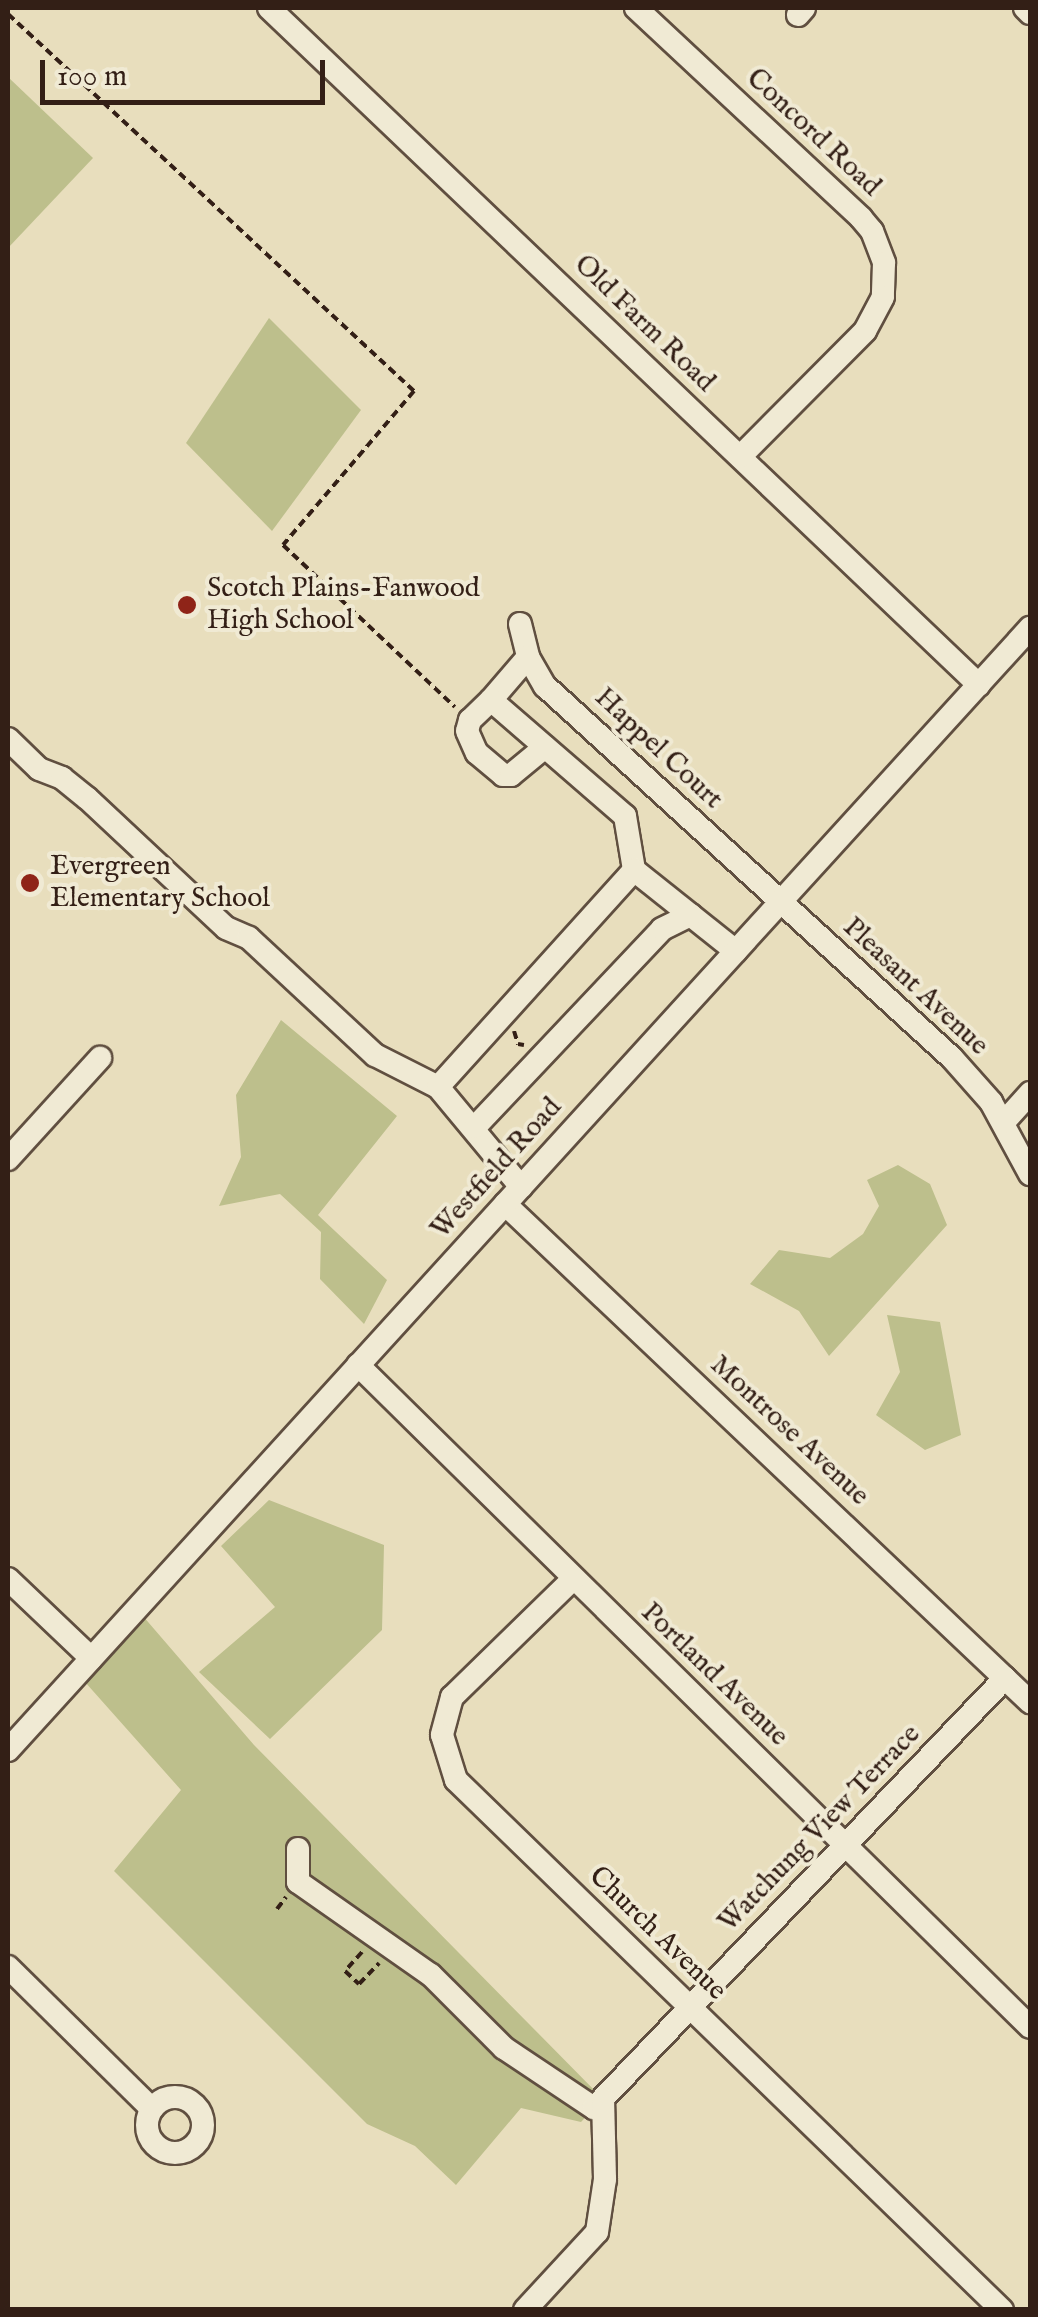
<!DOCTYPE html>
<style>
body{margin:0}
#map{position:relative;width:1038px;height:2317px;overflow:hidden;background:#e8debd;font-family:"IM FELL English",serif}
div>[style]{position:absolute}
.green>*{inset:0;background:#bdbf8c}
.path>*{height:4px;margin-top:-2px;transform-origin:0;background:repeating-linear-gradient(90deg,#331f16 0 8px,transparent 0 13px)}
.roads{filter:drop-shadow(2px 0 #604f40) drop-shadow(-2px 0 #604f40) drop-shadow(0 2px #604f40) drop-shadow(0 -2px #604f40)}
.minor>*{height:22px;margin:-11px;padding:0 11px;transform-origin:11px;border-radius:11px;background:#f0ead4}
.minor>.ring{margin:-11px;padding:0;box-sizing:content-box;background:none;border:22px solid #f0ead4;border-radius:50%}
.dots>*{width:28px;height:28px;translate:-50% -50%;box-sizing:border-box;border:5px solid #f0ead4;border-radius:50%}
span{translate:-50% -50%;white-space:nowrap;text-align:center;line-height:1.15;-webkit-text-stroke:8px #f0ead4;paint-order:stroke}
.street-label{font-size:28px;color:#331f16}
.poi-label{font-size:28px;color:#331f16}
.left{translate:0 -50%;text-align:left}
.frame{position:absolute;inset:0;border:10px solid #331f16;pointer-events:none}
.scale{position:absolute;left:40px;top:60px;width:285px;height:45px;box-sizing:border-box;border:5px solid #331f16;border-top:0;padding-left:12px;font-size:30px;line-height:35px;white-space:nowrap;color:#331f16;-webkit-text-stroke:8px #f0ead4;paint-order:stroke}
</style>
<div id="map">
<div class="green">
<div style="clip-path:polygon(8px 77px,93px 158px,8px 248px)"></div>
<div style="clip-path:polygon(269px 318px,361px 410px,272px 531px,186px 443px)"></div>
<div style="clip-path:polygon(281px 1020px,397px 1116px,318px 1215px,387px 1280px,364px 1324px,320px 1279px,321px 1232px,280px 1194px,219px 1206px,241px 1157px,236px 1095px)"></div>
<div style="clip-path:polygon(898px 1165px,930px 1184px,947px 1225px,829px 1356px,799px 1311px,750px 1284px,779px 1250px,830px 1258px,863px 1234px,879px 1206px,867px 1180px)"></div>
<div style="clip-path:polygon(887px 1315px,940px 1322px,961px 1435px,925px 1450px,876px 1415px,900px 1372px)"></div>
<div style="clip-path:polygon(269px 1500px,384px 1545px,382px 1630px,270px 1739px,199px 1672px,275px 1607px,221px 1546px)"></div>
<div style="clip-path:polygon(136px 1608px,254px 1745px,603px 2099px,581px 2122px,521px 2108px,456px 2185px,415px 2146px,367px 2124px,114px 1871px,181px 1790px,77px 1673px)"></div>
</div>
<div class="path">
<div style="left:8px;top:14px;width:554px;rotate:42.88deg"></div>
<div style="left:414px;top:391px;width:202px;rotate:130.4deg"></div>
<div style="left:283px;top:545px;width:236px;rotate:43.3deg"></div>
<div style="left:514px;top:1031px;width:14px;rotate:73deg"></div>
<div style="left:518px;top:1044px;width:6px;rotate:9deg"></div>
<div style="left:277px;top:1909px;width:15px;rotate:-53deg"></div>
<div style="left:362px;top:1952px;width:25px;rotate:132deg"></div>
<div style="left:345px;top:1971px;width:19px;rotate:43deg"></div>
<div style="left:359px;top:1984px;width:29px;rotate:-46deg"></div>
</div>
<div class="roads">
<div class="minor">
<div style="left:269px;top:8px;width:981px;rotate:43.64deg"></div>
<div style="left:636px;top:8px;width:308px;rotate:43deg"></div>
<div style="left:861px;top:218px;width:17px;rotate:50deg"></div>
<div style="left:872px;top:231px;width:34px;rotate:69deg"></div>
<div style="left:884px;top:263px;width:34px;rotate:92deg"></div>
<div style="left:883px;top:297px;width:38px;rotate:118deg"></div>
<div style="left:865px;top:331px;width:177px;rotate:134.8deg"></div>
<div style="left:1025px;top:8px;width:7px;rotate:45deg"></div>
<div style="left:798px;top:15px;width:9px;rotate:-49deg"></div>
<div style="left:520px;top:624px;width:34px;rotate:76deg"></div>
<div style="left:528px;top:657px;width:34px;rotate:60deg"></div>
<div style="left:545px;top:686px;width:551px;rotate:42.43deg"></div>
<div style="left:952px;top:1058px;width:59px;rotate:48.4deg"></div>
<div style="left:991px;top:1102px;width:82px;rotate:61.6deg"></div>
<div style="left:528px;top:657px;width:57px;rotate:130.7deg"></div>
<div style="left:491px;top:700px;width:177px;rotate:40.9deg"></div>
<div style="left:625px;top:816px;width:55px;rotate:80.5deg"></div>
<div style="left:634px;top:870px;width:130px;rotate:38.5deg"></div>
<div style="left:491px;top:700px;width:29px;rotate:136deg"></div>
<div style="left:470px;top:720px;width:11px;rotate:105deg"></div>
<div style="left:467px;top:731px;width:24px;rotate:66deg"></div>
<div style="left:477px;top:753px;width:34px;rotate:40deg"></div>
<div style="left:503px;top:775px;width:8px"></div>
<div style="left:511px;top:775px;width:44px;rotate:-39.5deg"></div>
<div style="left:8px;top:739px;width:43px;rotate:44.1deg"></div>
<div style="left:39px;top:769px;width:25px;rotate:21deg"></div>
<div style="left:62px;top:778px;width:32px;rotate:39deg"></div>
<div style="left:87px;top:798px;width:190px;rotate:43.1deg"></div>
<div style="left:226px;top:928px;width:25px;rotate:23deg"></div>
<div style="left:249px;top:938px;width:172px;rotate:42.9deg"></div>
<div style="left:375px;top:1055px;width:71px;rotate:26.9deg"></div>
<div style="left:438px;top:1087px;width:130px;rotate:50.3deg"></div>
<div style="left:438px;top:1087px;width:292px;rotate:-47.9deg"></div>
<div style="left:1004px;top:1122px;width:39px;rotate:-48deg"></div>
<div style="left:475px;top:1127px;width:272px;rotate:-46.6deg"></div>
<div style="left:662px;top:929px;width:32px;rotate:-26deg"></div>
<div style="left:8px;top:1159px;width:137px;rotate:-47.7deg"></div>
<div style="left:505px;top:1204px;width:724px;rotate:43.49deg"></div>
<div style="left:358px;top:1365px;width:943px;rotate:44.57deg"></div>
<div style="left:8px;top:1579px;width:115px;rotate:43.6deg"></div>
<div style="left:573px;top:1579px;width:169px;rotate:135.7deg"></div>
<div style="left:452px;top:1697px;width:39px;rotate:105deg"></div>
<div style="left:442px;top:1735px;width:47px;rotate:72.7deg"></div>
<div style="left:456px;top:1780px;width:761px;rotate:44.15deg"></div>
<div style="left:8px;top:1750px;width:1518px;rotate:-47.67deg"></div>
<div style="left:298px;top:1849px;width:33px;rotate:90deg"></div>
<div style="left:298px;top:1882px;width:162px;rotate:35deg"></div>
<div style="left:431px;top:1975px;width:103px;rotate:45deg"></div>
<div style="left:504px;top:2048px;width:108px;rotate:33.7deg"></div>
<div style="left:594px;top:2108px;width:595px;rotate:-46.29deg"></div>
<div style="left:8px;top:1967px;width:202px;rotate:44.6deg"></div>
<div class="ring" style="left:147px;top:2097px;width:34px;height:34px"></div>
<div style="left:525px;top:2310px;width:106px;rotate:-47.3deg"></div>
<div style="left:597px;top:2232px;width:54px;rotate:-81.4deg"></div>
<div style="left:605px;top:2179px;width:80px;rotate:-91.4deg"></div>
</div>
</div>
<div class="dots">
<div style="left:187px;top:605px;background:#8f2418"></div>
<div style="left:30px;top:883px;background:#8f2418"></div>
</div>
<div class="street-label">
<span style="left:813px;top:133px;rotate:43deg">Concord Road</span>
<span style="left:644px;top:324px;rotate:44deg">Old Farm Road</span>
<span style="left:658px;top:749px;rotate:43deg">Happel Court</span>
<span style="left:915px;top:987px;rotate:43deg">Pleasant Avenue</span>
<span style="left:497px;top:1169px;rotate:-48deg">Westfield Road</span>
<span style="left:789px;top:1431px;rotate:43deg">Montrose Avenue</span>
<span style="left:714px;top:1675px;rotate:44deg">Portland Avenue</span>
<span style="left:820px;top:1829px;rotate:-46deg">Watchung View Terrace</span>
<span style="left:657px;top:1934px;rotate:44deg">Church Avenue</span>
</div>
<div class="poi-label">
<span class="left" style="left:207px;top:605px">Scotch Plains-Fanwood<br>High School</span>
<span class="left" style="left:50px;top:883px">Evergreen<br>Elementary School</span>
</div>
<div class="frame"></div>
<div class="scale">100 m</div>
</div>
